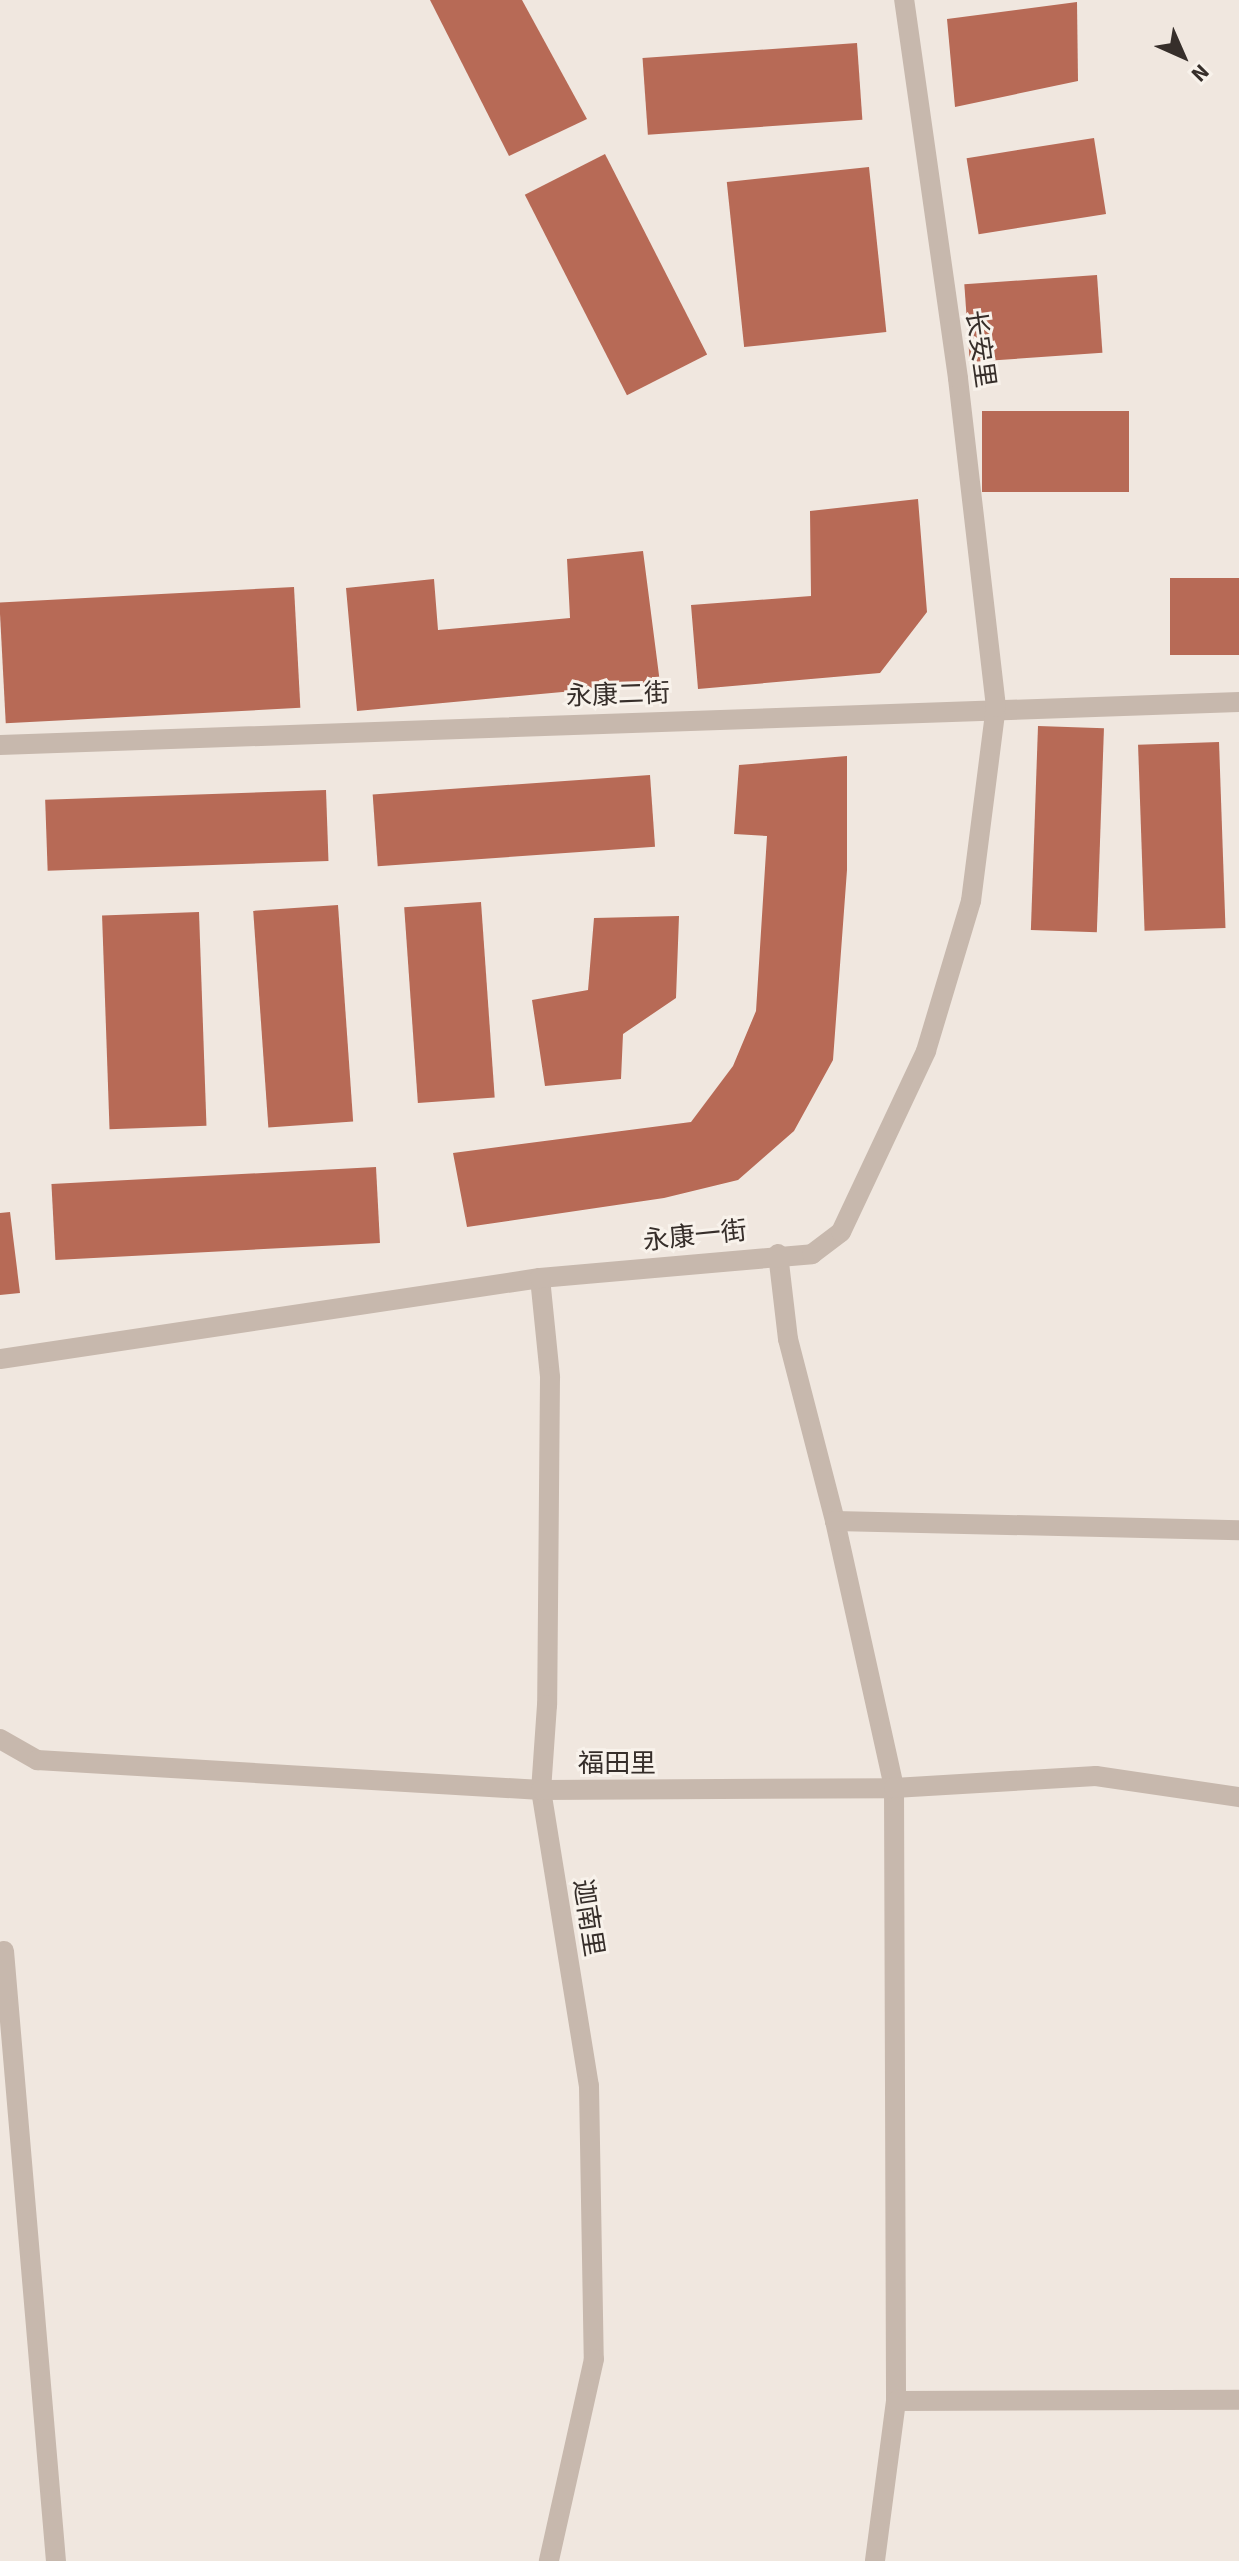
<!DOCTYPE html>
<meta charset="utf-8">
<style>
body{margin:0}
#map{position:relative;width:1239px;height:2561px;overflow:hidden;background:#f0e7df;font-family:"Source Sans 3","Noto Sans SC",sans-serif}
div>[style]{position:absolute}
.building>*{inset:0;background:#b76a56;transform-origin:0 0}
.minor>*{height:20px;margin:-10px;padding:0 10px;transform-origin:10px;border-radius:10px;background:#c7b8ad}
span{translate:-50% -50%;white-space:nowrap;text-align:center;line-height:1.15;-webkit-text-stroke:6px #f8f2eb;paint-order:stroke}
.street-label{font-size:26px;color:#362e2a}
.north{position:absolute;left:1143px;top:16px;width:80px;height:80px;-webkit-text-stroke:6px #f8f2eb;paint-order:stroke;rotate:135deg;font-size:22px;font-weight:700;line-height:32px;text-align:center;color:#362e2a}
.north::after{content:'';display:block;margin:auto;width:28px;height:36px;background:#362e2a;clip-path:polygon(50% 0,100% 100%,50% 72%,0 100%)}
</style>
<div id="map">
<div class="building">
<div style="clip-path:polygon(430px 0,522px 0,587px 119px,509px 156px)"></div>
<div style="clip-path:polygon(1077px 2px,1078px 81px,955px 107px,947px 19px)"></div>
<div style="left:857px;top:43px;width:77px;height:215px;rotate:86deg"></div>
<div style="left:1094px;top:138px;width:77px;height:129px;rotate:81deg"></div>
<div style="left:605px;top:154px;width:225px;height:90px;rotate:63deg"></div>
<div style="left:869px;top:167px;width:166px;height:143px;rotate:84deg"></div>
<div style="left:1097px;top:275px;width:78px;height:133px;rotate:86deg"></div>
<div style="left:1129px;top:411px;width:81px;height:147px;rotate:90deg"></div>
<div style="clip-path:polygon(918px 499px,927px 612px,880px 673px,698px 689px,691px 605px,811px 596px,810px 511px)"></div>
<div style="clip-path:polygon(643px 551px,660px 683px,357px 711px,346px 588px,434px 579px,438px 630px,570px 618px,567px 559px)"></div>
<div style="left:1239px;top:578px;width:77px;height:69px;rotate:90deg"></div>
<div style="left:294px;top:587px;width:121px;height:295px;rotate:87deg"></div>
<div style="left:1038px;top:726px;width:66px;height:204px;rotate:2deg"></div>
<div style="left:1219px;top:742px;width:186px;height:81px;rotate:88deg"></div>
<div style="clip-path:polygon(847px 756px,847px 870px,833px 1060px,794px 1131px,738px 1180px,664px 1198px,467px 1227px,453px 1153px,691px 1122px,733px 1066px,756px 1011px,767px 836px,734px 834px,739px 765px)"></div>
<div style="left:650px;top:775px;width:72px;height:278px;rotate:86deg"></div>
<div style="left:326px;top:790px;width:71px;height:281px;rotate:88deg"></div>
<div style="left:481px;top:902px;width:196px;height:77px;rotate:86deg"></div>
<div style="left:338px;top:905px;width:217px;height:85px;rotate:86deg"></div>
<div style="left:199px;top:912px;width:214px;height:97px;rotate:88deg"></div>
<div style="clip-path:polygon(679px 916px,676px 998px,623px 1034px,621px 1079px,545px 1086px,532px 1000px,588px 990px,594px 918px)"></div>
<div style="left:376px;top:1167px;width:76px;height:325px;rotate:87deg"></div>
<div style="clip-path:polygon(10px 1212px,20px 1293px,0 1295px,0 1213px)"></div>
</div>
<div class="minor">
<div style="left:0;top:745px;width:1240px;rotate:-1.99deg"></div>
<div style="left:778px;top:1254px;width:86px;rotate:83.3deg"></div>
<div style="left:788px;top:1339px;width:188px;rotate:75.5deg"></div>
<div style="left:835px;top:1521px;width:273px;rotate:77.5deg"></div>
<div style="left:894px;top:1788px;width:613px;rotate:89.81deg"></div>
<div style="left:896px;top:2401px;width:161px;rotate:97.5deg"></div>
<div style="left:540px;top:1278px;width:100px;rotate:84.2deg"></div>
<div style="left:550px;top:1377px;width:328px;rotate:90.5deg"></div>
<div style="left:547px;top:1705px;width:85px;rotate:94deg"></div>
<div style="left:541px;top:1790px;width:300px;rotate:80.8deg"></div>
<div style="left:589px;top:2086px;width:273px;rotate:89deg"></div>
<div style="left:594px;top:2359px;width:207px;rotate:102.6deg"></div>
<div style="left:0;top:1359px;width:546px;rotate:-8.53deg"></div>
<div style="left:540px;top:1278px;width:273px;rotate:-5deg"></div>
<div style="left:812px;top:1254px;width:36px;rotate:-37deg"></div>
<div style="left:841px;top:1232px;width:200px;rotate:-64.8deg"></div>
<div style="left:926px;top:1051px;width:157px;rotate:-73.3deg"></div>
<div style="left:971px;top:901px;width:196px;rotate:-82.7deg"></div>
<div style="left:996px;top:707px;width:331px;rotate:-96.6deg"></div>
<div style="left:958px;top:378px;width:382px;rotate:-98.1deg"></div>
<div style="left:835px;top:1521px;width:404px;rotate:1.3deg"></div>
<div style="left:0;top:1739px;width:43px;rotate:29.6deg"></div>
<div style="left:37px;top:1760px;width:505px;rotate:3.41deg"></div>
<div style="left:541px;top:1790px;width:353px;rotate:-0.3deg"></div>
<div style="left:894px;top:1788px;width:202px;rotate:-3.4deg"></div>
<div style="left:1096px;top:1776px;width:145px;rotate:8.4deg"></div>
<div style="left:4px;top:1951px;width:612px;rotate:85.13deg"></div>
<div style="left:896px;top:2401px;width:343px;rotate:-0.2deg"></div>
</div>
<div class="street-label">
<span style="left:980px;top:349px;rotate:82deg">长安里</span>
<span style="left:618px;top:695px;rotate:-2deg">永康二街</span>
<span style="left:695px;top:1236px;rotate:-6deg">永康一街</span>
<span style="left:617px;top:1764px">福田里</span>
<span style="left:588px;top:1918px;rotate:81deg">迦南里</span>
</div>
<div class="north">N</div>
</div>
